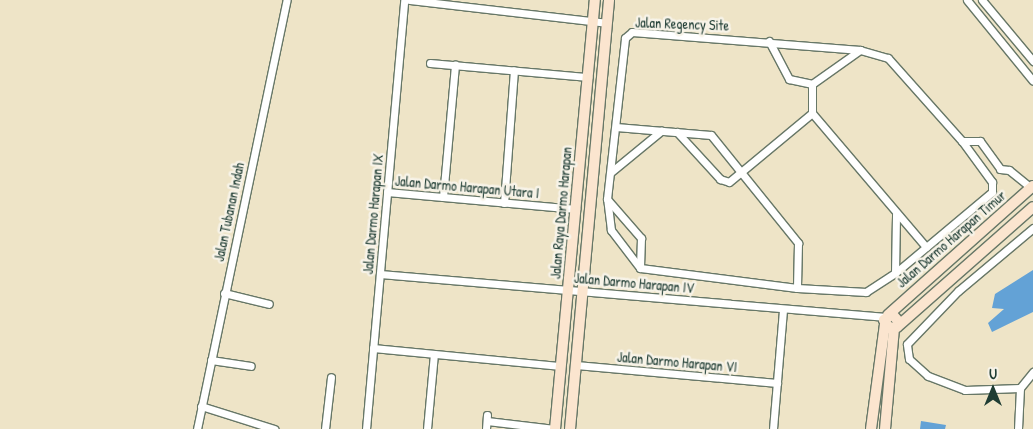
<!DOCTYPE html>
<style>
body{margin:0}
#map{position:relative;width:1033px;height:429px;overflow:hidden;background:#eee4c7;font-family:"Patrick Hand",sans-serif}
div>[style]{position:absolute}
.water>*{inset:0;background:#63a2d6}
.roads{filter:drop-shadow(1px 0 #677767) drop-shadow(-1px 0 #677767) drop-shadow(0 1px #677767) drop-shadow(0 -1px #677767)}
.street>*{height:7px;margin:-3.5px;padding:0 3.5px;transform-origin:3.5px;border-radius:3.5px;background:#fff}
.secondary>*{height:10px;margin:-5px;padding:0 5px;transform-origin:5px;border-radius:5px;background:#fbe5cf}
span{translate:-50% -50%;white-space:nowrap;text-align:center;line-height:1.15;-webkit-text-stroke:5px #f7f3e8;paint-order:stroke}
.street-label{font-size:14px;color:#1f3d34}
.north{position:absolute;left:968px;top:364px;width:50px;height:50px;-webkit-text-stroke:4px #f7f3e8;paint-order:stroke;rotate:0deg;font-size:14px;font-weight:700;line-height:20px;text-align:center;color:#1f3d34}
.north::after{content:'';display:block;margin:auto;width:18px;height:22px;background:#1f3d34;clip-path:polygon(50% 0,100% 100%,50% 72%,0 100%)}
</style>
<div id="map">
<div class="water">
<div style="clip-path:polygon(1033px 270px,1033px 312px,992px 332px,988px 323px,1004px 309px,992px 308px,995px 294px)"></div>
<div style="clip-path:polygon(921px 421px,946px 425px,945px 429px,920px 429px)"></div>
</div>
<div class="roads">
<div class="street">
<div style="left:409px;top:0;width:199px;rotate:6.6deg"></div>
<div style="left:967px;top:0;width:104px;rotate:50.8deg"></div>
<div style="left:982px;top:0;width:80px;rotate:50.1deg"></div>
<div style="left:632px;top:32px;width:229px;rotate:4.5deg"></div>
<div style="left:860px;top:50px;width:29px;rotate:16deg"></div>
<div style="left:888px;top:58px;width:111px;rotate:48.3deg"></div>
<div style="left:962px;top:141px;width:51px;rotate:53.8deg"></div>
<div style="left:992px;top:182px;width:10px;rotate:90deg"></div>
<div style="left:992px;top:192px;width:126px;rotate:140.1deg"></div>
<div style="left:895px;top:273px;width:35px;rotate:147deg"></div>
<div style="left:866px;top:292px;width:69px;rotate:-176.7deg"></div>
<div style="left:797px;top:288px;width:158px;rotate:-172.7deg"></div>
<div style="left:640px;top:268px;width:48px;rotate:-127.3deg"></div>
<div style="left:611px;top:230px;width:31px;rotate:-97deg"></div>
<div style="left:607px;top:199px;width:162px;rotate:-83.6deg"></div>
<div style="left:625px;top:38px;width:9px;rotate:-41deg"></div>
<div style="left:769px;top:41px;width:43px;rotate:62.2deg"></div>
<div style="left:789px;top:79px;width:24px;rotate:12deg"></div>
<div style="left:860px;top:50px;width:59px;rotate:144.7deg"></div>
<div style="left:812px;top:84px;width:29px;rotate:90deg"></div>
<div style="left:812px;top:113px;width:176px;rotate:49.6deg"></div>
<div style="left:430px;top:63px;width:159px;rotate:5.1deg"></div>
<div style="left:616px;top:127px;width:95px;rotate:4.8deg"></div>
<div style="left:711px;top:135px;width:139px;rotate:51.1deg"></div>
<div style="left:798px;top:243px;width:45px;rotate:91.3deg"></div>
<div style="left:677px;top:132px;width:64px;rotate:47.5deg"></div>
<div style="left:720px;top:179px;width:9px;rotate:18deg"></div>
<div style="left:729px;top:182px;width:108px;rotate:-39.7deg"></div>
<div style="left:962px;top:141px;width:18px"></div>
<div style="left:980px;top:141px;width:34px;rotate:54deg"></div>
<div style="left:1000px;top:169px;width:9px;rotate:6deg"></div>
<div style="left:1009px;top:170px;width:28px;rotate:39deg"></div>
<div style="left:611px;top:172px;width:65px;rotate:-39.4deg"></div>
<div style="left:387px;top:192px;width:190px;rotate:5.1deg"></div>
<div style="left:443px;top:197px;width:133px;rotate:-84.8deg"></div>
<div style="left:607px;top:199px;width:52px;rotate:48.9deg"></div>
<div style="left:641px;top:238px;width:30px;rotate:92deg"></div>
<div style="left:504px;top:203px;width:133px;rotate:-85.7deg"></div>
<div style="left:895px;top:273px;width:59px;rotate:-89deg"></div>
<div style="left:380px;top:274px;width:508px;rotate:4.86deg"></div>
<div style="left:224px;top:293px;width:46px;rotate:13.7deg"></div>
<div style="left:373px;top:348px;width:189px;rotate:5.5deg"></div>
<div style="left:211px;top:360px;width:40px;rotate:8.5deg"></div>
<div style="left:576px;top:365px;width:202px;rotate:5.1deg"></div>
<div style="left:1020px;top:388px;width:55px;rotate:177.9deg"></div>
<div style="left:965px;top:390px;width:40px;rotate:-159deg"></div>
<div style="left:928px;top:376px;width:25px;rotate:-138deg"></div>
<div style="left:909px;top:359px;width:15px;rotate:-98deg"></div>
<div style="left:907px;top:344px;width:74px;rotate:-46.1deg"></div>
<div style="left:958px;top:291px;width:98px;rotate:-40deg"></div>
<div style="left:201px;top:406px;width:77px;rotate:17.5deg"></div>
<div style="left:487px;top:421px;width:68px;rotate:6.7deg"></div>
<div style="left:197px;top:429px;width:438px;rotate:-78.2deg"></div>
<div style="left:325px;top:429px;width:52px;rotate:-83.4deg"></div>
<div style="left:366px;top:429px;width:431px;rotate:-84.9deg"></div>
<div style="left:427px;top:429px;width:75px;rotate:-84.7deg"></div>
<div style="left:486px;top:429px;width:14px;rotate:-86deg"></div>
<div style="left:773px;top:429px;width:120px;rotate:-85.2deg"></div>
<div style="left:1018px;top:429px;width:41px;rotate:-87.2deg"></div>
<div style="left:1020px;top:388px;width:21px;rotate:-51deg"></div>
</div>
<div class="secondary">
<div style="left:888px;top:315px;width:194px;rotate:-41.7deg"></div>
<div style="left:899px;top:322px;width:11px;rotate:-131deg"></div>
<div style="left:892px;top:314px;width:10px;rotate:143deg"></div>
<div style="left:884px;top:320px;width:9px;rotate:58deg"></div>
<div style="left:889px;top:328px;width:8px;rotate:-7deg"></div>
<div style="left:897px;top:327px;width:181px;rotate:-41.4deg"></div>
<div style="left:555px;top:429px;width:431px;rotate:-84.7deg"></div>
<div style="left:570px;top:429px;width:431px;rotate:-84.8deg"></div>
<div style="left:871px;top:429px;width:106px;rotate:-82.4deg"></div>
<div style="left:885px;top:429px;width:101px;rotate:-84.9deg"></div>
</div>
</div>
<div class="street-label">
<span style="left:682px;top:24px;rotate:2deg">Jalan Regency Site</span>
<span style="left:467px;top:187px;rotate:5deg">Jalan Darmo Harapan Utara I</span>
<span style="left:229px;top:212px;rotate:-78deg">Jalan Tubanan Indah</span>
<span style="left:561px;top:213px;rotate:-85deg">Jalan Raya Darmo Harapan</span>
<span style="left:373px;top:214px;rotate:-85deg">Jalan Darmo Harapan IX</span>
<span style="left:951px;top:239px;rotate:-41deg">Jalan Darmo Harapan Timur</span>
<span style="left:634px;top:283px;rotate:5deg">Jalan Darmo Harapan IV</span>
<span style="left:677px;top:362px;rotate:5deg">Jalan Darmo Harapan VI</span>
</div>
<div class="north">U</div>
</div>
